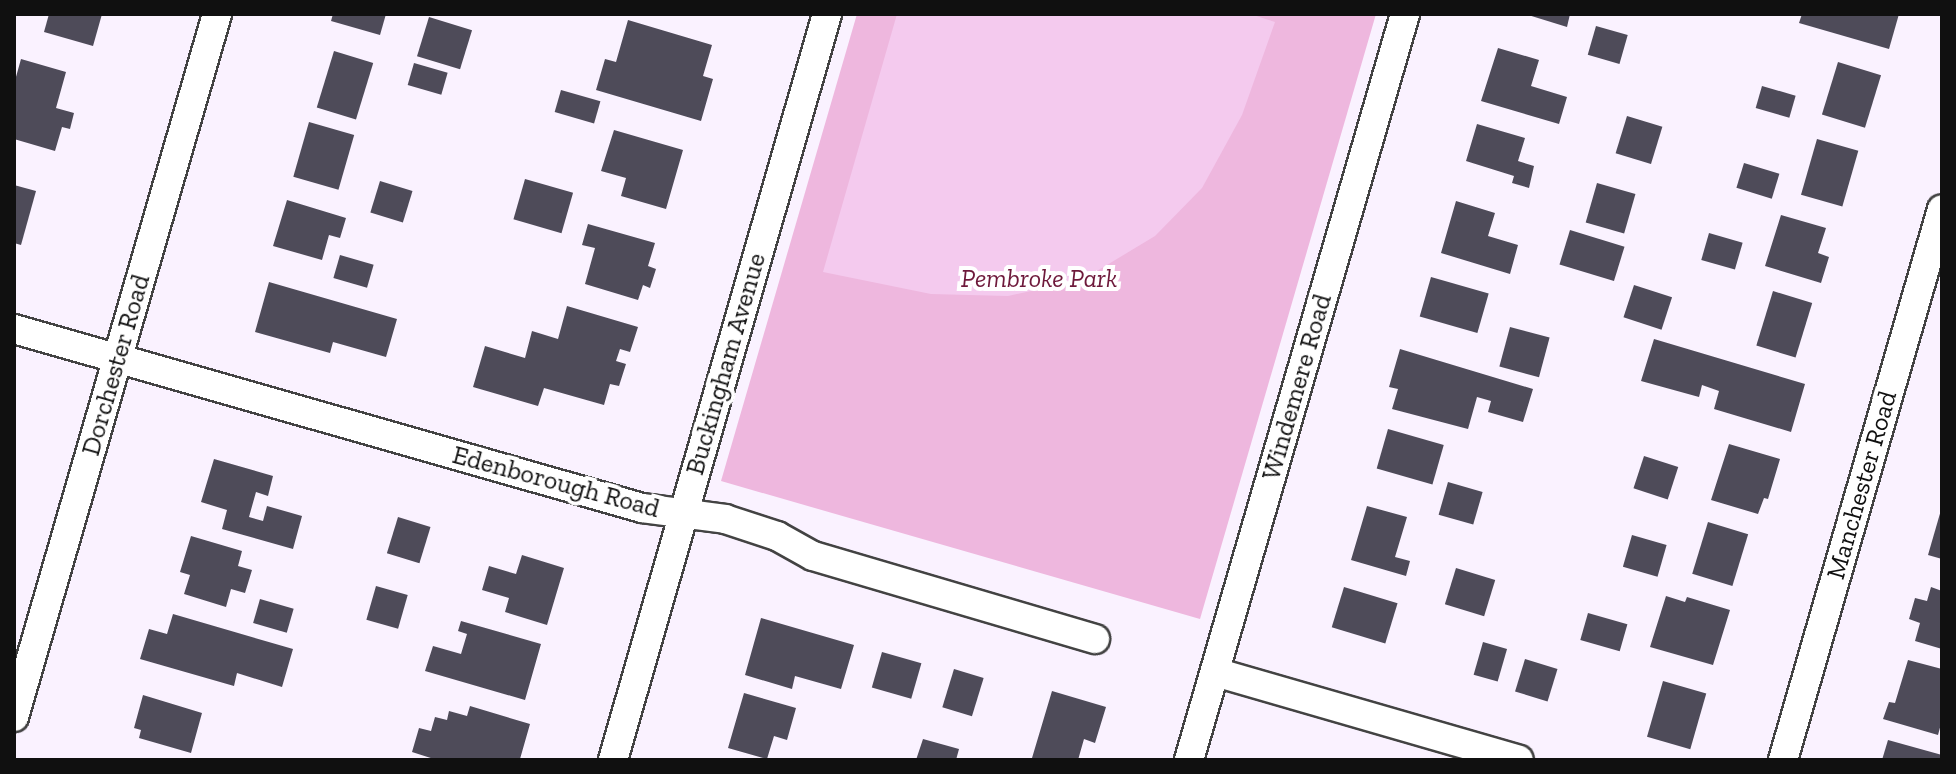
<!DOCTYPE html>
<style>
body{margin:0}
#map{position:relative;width:1956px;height:774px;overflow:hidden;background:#faf2ff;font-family:"Zilla Slab",serif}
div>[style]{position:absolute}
.green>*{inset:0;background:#eeb7de}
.pitch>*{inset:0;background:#f4caee}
.building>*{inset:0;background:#4e4b59;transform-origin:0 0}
.roads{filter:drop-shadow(2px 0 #434343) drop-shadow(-2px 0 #434343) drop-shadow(0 2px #434343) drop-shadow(0 -2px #434343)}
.minor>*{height:28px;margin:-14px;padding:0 14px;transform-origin:14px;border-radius:14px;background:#fff}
span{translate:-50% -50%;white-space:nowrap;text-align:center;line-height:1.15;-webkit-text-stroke:8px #fff;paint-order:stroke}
.park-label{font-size:26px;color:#6e193b;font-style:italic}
.street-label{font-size:26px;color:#101010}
.frame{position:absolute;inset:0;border:16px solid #101010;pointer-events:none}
</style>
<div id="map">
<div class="green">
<div style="clip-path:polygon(857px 14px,1376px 14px,1200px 619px,721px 481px)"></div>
</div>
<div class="pitch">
<div style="clip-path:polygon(897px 14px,1250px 14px,1275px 22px,1242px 115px,1202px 188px,1155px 236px,1082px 280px,1008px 296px,931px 294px,823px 272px)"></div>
</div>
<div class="building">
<div style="clip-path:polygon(49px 14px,102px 14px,93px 46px,44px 32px)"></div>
<div style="clip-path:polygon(333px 14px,386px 14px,380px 35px,331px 21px)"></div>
<div style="clip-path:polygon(1525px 14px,1570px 14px,1567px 27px)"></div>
<div style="clip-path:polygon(1802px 14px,1899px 14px,1889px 49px,1799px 23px)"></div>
<div style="left:429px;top:17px;width:45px;height:41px;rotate:17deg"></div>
<div style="clip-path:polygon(628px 20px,712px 45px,703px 76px,713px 79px,701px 121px,596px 90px,605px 59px,616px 62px)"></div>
<div style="left:1596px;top:26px;width:33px;height:30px;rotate:16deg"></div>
<div style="clip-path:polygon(1498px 48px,1539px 60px,1531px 86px,1567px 97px,1559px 124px,1481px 101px)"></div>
<div style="left:334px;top:51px;width:41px;height:59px;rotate:17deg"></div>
<div style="clip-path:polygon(21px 59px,66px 72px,56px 108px,74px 113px,70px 129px,62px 127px,55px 151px,14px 139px,14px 84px)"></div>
<div style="left:1838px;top:62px;width:45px;height:55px;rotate:17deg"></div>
<div style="left:414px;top:63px;width:35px;height:23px;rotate:16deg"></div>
<div style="left:1762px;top:86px;width:35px;height:23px;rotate:16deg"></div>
<div style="left:561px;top:90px;width:41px;height:23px;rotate:16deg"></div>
<div style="left:1627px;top:116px;width:37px;height:39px;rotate:17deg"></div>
<div style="left:309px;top:122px;width:47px;height:57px;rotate:16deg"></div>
<div style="clip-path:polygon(1477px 124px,1525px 138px,1518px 161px,1534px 166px,1529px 188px,1512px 183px,1514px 176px,1466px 161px)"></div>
<div style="clip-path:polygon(614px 130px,683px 150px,666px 209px,621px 196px,626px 178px,601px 171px)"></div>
<div style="left:1817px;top:139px;width:43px;height:58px;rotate:16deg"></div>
<div style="left:1744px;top:163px;width:37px;height:26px;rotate:17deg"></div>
<div style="left:525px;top:179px;width:50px;height:42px;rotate:16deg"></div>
<div style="left:380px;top:181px;width:34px;height:33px;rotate:17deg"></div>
<div style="left:1597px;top:183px;width:40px;height:41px;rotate:16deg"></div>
<div style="clip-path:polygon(14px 185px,36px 191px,21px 245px,14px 243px)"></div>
<div style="clip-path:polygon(287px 200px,346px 218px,340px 238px,329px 235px,322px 260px,273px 246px)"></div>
<div style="clip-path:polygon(1456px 201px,1495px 213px,1488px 236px,1518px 245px,1510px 274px,1441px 253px)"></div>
<div style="clip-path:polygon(1781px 215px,1826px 228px,1818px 253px,1829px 257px,1821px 283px,1765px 266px)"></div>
<div style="clip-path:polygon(588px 224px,655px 243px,648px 266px,656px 269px,650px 288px,643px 285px,638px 300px,585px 284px,595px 248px,582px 245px)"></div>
<div style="left:1570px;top:230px;width:57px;height:36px;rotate:17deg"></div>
<div style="left:1709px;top:233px;width:35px;height:28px;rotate:16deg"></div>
<div style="left:340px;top:255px;width:35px;height:24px;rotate:16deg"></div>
<div style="left:1431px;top:277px;width:60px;height:41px;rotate:16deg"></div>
<div style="clip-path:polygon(269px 282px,397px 319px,386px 357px,333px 342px,330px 353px,255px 332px)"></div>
<div style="left:1634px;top:285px;width:40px;height:34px;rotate:18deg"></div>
<div style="left:1773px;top:291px;width:41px;height:57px;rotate:17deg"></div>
<div style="clip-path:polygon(567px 306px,638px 327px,630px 352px,620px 349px,616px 361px,626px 364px,619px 386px,610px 384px,604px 405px,544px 388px,538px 406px,473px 387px,485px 346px,525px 358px,532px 331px,558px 339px)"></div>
<div style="left:1510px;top:327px;width:41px;height:41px;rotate:15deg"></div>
<div style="clip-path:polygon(1654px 339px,1805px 384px,1791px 432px,1714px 409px,1719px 391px,1702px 385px,1699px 397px,1641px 381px)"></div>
<div style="clip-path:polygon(1400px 349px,1533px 389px,1523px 422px,1488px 412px,1491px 401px,1477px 397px,1468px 429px,1392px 409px,1398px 389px,1389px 387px)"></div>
<div style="left:1388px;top:429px;width:58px;height:41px;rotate:16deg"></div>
<div style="clip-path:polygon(1729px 444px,1780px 459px,1768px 499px,1764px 498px,1758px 514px,1711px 500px)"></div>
<div style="left:1644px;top:456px;width:36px;height:34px;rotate:18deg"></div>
<div style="clip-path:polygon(214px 459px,273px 476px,268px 496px,256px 492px,249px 517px,263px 521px,267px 506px,302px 516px,293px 549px,222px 529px,227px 510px,201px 502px)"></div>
<div style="left:1448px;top:482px;width:36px;height:34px;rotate:16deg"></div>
<div style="clip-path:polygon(1367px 506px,1407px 517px,1395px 557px,1410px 561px,1406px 576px,1351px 560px)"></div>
<div style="clip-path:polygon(1941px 510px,1942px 510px,1942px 559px,1928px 555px)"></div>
<div style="left:398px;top:517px;width:34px;height:38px;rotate:17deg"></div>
<div style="left:1708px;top:522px;width:42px;height:54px;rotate:17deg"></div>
<div style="left:1632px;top:535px;width:36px;height:33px;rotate:16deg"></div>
<div style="clip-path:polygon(191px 536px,242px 551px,238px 566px,252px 570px,245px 593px,231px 589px,226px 607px,184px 594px,190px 575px,180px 572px)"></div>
<div style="clip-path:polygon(522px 555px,564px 568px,547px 625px,505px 612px,509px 598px,482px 590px,489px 566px,516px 574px)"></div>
<div style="left:1456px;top:568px;width:41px;height:38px;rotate:17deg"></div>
<div style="left:376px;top:586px;width:33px;height:35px;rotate:16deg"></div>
<div style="left:1344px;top:587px;width:56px;height:42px;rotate:17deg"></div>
<div style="clip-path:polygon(1931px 587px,1942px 591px,1942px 649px,1915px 641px,1920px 623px,1909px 619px,1915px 598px,1927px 601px)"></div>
<div style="clip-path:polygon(1666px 596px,1685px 602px,1687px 597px,1730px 610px,1713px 665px,1650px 647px)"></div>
<div style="left:260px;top:599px;width:35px;height:25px;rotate:16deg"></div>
<div style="left:1588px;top:613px;width:41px;height:28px;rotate:16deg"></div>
<div style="clip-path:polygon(173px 614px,293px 649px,282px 687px,237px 673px,234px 686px,140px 659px,149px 629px,167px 634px)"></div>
<div style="clip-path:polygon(761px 618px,854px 645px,841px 689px,795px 676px,792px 689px,745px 675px)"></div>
<div style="clip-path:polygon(461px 621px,541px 644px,525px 700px,425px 671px,433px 646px,461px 654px,467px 634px,458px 631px)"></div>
<div style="left:1483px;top:642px;width:25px;height:34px;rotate:16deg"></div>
<div style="left:882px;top:652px;width:41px;height:37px;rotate:16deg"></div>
<div style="left:1525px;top:659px;width:34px;height:34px;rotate:17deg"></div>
<div style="clip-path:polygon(1908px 660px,1942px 669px,1942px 720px,1938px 735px,1883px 719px,1889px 702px,1895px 703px)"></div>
<div style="left:954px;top:669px;width:31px;height:40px;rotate:17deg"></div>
<div style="left:1663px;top:681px;width:45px;height:58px;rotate:16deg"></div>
<div style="clip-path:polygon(1052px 691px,1106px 707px,1095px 743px,1084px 739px,1078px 760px,1032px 758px)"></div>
<div style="clip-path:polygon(744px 693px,796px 708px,787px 740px,774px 736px,767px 759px,728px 748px)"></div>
<div style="clip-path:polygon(143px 695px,202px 713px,191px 753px,139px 738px,141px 730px,134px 728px)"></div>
<div style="clip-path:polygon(470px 706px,530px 724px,520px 759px,437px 760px,412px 752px,419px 728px,431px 731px,435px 717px,447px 720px,449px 711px,467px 716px)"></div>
<div style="clip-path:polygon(923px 739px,959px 749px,956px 760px,916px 760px)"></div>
<div style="clip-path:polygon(1888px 740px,1942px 755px,1942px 760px,1882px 760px)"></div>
</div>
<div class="roads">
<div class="minor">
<div style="left:14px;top:329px;width:653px;rotate:15.91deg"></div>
<div style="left:642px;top:508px;width:84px;rotate:7.5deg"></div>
<div style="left:725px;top:519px;width:55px;rotate:18.1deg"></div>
<div style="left:777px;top:536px;width:41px;rotate:29.1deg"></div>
<div style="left:813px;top:556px;width:294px;rotate:16.4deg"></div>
<div style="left:1215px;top:672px;width:316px;rotate:16.1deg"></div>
<div style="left:14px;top:717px;width:732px;rotate:-73.89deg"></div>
<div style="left:613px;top:760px;width:776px;rotate:-73.99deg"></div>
<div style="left:1189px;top:760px;width:777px;rotate:-73.85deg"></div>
<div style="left:1783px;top:760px;width:573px;rotate:-73.9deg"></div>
</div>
</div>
<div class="park-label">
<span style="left:1039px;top:279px">Pembroke Park</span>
</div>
<div class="street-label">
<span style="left:726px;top:364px;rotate:-74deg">Buckingham Avenue</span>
<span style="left:116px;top:365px;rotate:-74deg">Dorchester Road</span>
<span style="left:1297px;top:387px;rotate:-74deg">Windemere Road</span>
<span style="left:556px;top:482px;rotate:15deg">Edenborough Road</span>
<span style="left:1862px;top:485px;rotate:-74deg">Manchester Road</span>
</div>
<div class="frame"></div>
</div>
